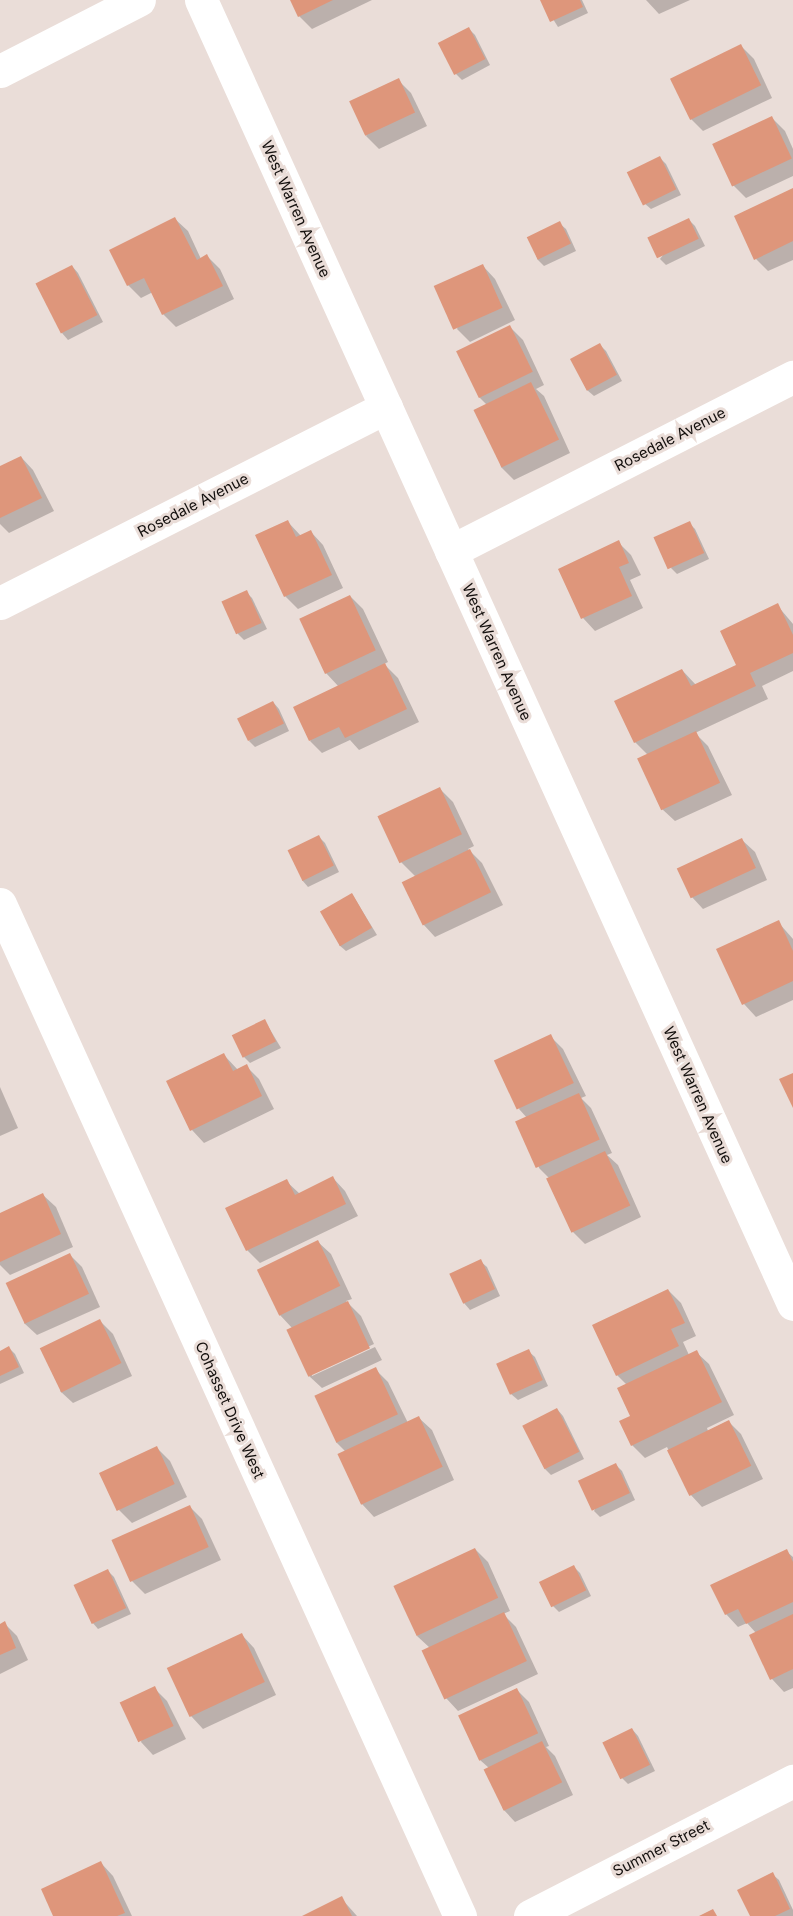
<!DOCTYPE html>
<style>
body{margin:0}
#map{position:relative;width:793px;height:1916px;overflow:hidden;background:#eaddd8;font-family:Inter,sans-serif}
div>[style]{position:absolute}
.shadow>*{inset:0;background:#0003}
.building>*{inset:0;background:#de967b;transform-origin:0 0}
.street>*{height:33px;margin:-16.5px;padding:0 16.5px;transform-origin:16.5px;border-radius:16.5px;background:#fff}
span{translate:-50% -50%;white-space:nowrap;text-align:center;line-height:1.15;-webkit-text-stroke:6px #eaddd8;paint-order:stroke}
.street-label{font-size:15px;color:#130f0d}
</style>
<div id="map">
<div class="shadow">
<div style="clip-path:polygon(292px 0,372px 0,312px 29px,299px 16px)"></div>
<div style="clip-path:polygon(541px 0,582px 0,588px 13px,558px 27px)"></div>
<div style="clip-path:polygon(646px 0,690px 0,659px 14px)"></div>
<div style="clip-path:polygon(469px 29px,475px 35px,490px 65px,462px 80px,456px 74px)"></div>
<div style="clip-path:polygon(741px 46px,754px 59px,772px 98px,703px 131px,690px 118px)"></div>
<div style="clip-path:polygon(398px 80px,411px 93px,427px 126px,379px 149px,366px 136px)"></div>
<div style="clip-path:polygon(772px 118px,785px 131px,793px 149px,793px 176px,746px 198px,733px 185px)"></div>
<div style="clip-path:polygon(660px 158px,666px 164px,681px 195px,651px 209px,644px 203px)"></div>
<div style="clip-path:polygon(793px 189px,793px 260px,768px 271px,756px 259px)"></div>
<div style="clip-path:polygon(175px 219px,188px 231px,201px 259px,207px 256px,220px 269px,234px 299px,176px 327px,163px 314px,153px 292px,141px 298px,128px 285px)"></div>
<div style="clip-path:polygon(689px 220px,695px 226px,705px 246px,666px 265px,660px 259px)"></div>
<div style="clip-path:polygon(559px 223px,566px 229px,576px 251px,544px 266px,538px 260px,529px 238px)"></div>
<div style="clip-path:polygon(72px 266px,78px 273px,103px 322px,68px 340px,62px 333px)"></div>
<div style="clip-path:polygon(483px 266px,495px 279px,515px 320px,470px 342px,457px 329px)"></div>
<div style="clip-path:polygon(510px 327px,523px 340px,544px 385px,536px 389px,544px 396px,570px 453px,514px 480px,501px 467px,487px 405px,479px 397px)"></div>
<div style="clip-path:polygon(600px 345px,606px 351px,622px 381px,594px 396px,587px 390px,572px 359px)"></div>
<div style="clip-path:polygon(21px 457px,33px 470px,54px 511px,9px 533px,0 524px,0 467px)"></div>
<div style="clip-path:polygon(288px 522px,301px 536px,311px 532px,323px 545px,343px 588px,298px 609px,285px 596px)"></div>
<div style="clip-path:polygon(689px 523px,695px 529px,709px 559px,677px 574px,671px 568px)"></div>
<div style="clip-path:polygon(618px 542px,631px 555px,641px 575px,630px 580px,643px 608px,595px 631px,583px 618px)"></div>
<div style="clip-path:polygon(246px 592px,252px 598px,267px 629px,244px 640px,238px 634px,224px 603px)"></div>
<div style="clip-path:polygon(350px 596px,363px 609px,388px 662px,384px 664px,398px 678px,419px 722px,359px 750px,350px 740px,322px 753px,310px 741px,339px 687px,326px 673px)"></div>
<div style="clip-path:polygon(777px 605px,793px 624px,793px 671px,762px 686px,768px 699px,695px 733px,708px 746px,732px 795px,675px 821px,662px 809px,648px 755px,635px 742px,682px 670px,696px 685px,738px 666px)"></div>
<div style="clip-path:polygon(273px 702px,279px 709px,289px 731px,255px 747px,249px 741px)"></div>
<div style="clip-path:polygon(440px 789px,453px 802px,474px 846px,468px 849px,482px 863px,503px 905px,435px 937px,423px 924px,403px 883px,416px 877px,401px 862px)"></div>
<div style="clip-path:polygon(319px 837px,325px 843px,339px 872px,308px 887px,302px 880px)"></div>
<div style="clip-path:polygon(742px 840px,755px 852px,767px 880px,703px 909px,691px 896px)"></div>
<div style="clip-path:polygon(352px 894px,377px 935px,346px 951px,339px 945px)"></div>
<div style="clip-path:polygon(778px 922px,793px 939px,793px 1000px,756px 1017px,744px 1004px)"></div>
<div style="clip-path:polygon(265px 1021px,281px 1048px,250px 1063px,244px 1057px)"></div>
<div style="clip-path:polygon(550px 1036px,563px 1049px,586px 1096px,581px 1098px,591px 1108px,612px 1153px,607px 1155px,618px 1165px,641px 1217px,585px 1244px,572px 1231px,549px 1178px,539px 1168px,528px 1119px,519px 1109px)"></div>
<div style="clip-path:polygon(224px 1055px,238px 1070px,246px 1066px,259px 1079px,274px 1109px,204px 1143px,192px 1130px)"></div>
<div style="clip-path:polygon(0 1087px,18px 1128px,0 1136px)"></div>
<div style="clip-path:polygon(333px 1178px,345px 1191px,358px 1216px,260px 1263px,247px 1250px,227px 1209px,286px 1181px,300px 1194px)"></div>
<div style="clip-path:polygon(43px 1195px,56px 1207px,73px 1247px,10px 1275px,0 1265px,0 1214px)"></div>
<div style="clip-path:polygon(318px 1242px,331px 1254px,352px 1299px,346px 1301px,361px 1316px,374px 1344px,312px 1373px,312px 1376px,375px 1347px,382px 1360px,322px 1388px,309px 1376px,293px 1329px,279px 1314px)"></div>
<div style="clip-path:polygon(70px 1255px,82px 1267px,100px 1307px,37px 1335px,24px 1323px)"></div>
<div style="clip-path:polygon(480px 1261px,487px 1267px,500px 1296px,470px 1310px,464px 1303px)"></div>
<div style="clip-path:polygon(668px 1290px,681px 1303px,696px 1336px,683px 1342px,689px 1355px,696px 1352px,709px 1364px,734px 1415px,707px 1428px,708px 1431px,728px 1421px,741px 1434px,763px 1479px,702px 1507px,690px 1494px,667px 1447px,645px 1458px,632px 1445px,632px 1417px,627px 1385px,617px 1375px)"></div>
<div style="clip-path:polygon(100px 1321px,113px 1334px,132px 1376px,73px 1403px,60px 1391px)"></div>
<div style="clip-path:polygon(9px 1348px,15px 1354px,24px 1373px,0 1384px,0 1352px)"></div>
<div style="clip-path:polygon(528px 1351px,535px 1357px,548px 1386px,518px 1400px,511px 1394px)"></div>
<div style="clip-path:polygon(375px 1369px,388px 1382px,408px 1423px,419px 1418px,432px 1430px,454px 1480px,374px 1517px,362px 1504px,339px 1455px,346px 1452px,336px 1442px)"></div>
<div style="clip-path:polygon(557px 1409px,563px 1416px,584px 1459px,551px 1475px,545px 1469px)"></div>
<div style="clip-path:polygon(157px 1448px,170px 1461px,187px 1497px,132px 1523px,119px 1510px)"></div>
<div style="clip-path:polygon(616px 1465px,622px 1471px,635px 1500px,600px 1517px,594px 1511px)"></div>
<div style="clip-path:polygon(190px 1507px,202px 1519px,221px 1560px,145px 1594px,132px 1581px)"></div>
<div style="clip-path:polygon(475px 1549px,488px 1562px,510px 1611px,503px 1614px,516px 1627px,538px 1674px,458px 1711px,446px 1698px,430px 1648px,417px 1636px)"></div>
<div style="clip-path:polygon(786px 1551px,793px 1557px,793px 1688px,784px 1692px,772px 1679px,756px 1633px,747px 1623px,738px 1627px,726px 1614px)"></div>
<div style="clip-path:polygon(574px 1567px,580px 1573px,591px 1596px,559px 1612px,553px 1606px)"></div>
<div style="clip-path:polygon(108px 1571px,114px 1577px,131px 1614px,98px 1629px,92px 1622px)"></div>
<div style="clip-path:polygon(4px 1623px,17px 1636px,28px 1660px,0 1674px,0 1625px)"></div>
<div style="clip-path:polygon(242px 1635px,254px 1648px,276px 1695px,203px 1729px,191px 1716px)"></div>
<div style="clip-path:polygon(154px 1688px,167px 1701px,186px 1739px,153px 1755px,141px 1742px)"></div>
<div style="clip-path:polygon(516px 1689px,529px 1702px,549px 1746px,546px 1747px,555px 1756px,573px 1795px,515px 1822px,503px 1809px,489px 1768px,480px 1760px,460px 1716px)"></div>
<div style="clip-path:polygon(632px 1729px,638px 1736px,655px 1771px,628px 1784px,622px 1778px)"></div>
<div style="clip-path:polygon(101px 1863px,113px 1876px,132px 1916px,55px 1916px)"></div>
<div style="clip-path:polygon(772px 1874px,779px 1880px,793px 1910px,793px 1916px,751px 1916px)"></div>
<div style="clip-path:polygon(341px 1898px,357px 1916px,306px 1916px)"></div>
</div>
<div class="building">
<div style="clip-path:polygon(290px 0,333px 0,298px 17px)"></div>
<div style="clip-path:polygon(540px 0,580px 0,583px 7px,550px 22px)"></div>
<div style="left:469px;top:27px;width:36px;height:35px;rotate:63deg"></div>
<div style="left:741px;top:44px;width:46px;height:79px;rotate:64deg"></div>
<div style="left:399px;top:78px;width:38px;height:55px;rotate:65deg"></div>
<div style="left:772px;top:116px;width:47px;height:66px;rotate:65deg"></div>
<div style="left:660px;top:156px;width:37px;height:37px;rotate:64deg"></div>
<div style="clip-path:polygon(793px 188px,793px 241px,754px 260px,734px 216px)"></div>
<div style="clip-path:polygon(175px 217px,197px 260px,207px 254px,223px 286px,162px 315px,144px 278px,127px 286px,109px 250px)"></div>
<div style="left:689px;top:218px;width:23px;height:46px;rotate:65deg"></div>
<div style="left:560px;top:221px;width:25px;height:37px;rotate:64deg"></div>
<div style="left:483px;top:264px;width:48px;height:54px;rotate:66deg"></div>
<div style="left:72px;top:265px;width:56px;height:41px;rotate:63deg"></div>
<div style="left:510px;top:325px;width:52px;height:60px;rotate:64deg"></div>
<div style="left:600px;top:343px;width:36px;height:34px;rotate:62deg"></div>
<div style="left:531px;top:382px;width:64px;height:64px;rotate:64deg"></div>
<div style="clip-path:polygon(21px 456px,42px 498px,0 518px,0 466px)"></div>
<div style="clip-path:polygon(288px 520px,296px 537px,311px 530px,332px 575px,284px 597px,255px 535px)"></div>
<div style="left:690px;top:521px;width:35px;height:40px;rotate:66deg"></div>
<div style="clip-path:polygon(619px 540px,629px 563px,619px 567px,632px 596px,581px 619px,558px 569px)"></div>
<div style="left:247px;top:590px;width:36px;height:28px;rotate:66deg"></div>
<div style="left:350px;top:595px;width:61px;height:56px;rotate:65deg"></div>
<div style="clip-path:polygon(778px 603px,793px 635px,793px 653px,750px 673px,756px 686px,634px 743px,614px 701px,682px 669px,691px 686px,736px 665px,720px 631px)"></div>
<div style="clip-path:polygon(385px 663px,407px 709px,345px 738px,339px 727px,309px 741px,293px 707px)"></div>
<div style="left:273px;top:701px;width:25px;height:40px;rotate:64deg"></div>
<div style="left:696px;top:731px;width:57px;height:65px;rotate:65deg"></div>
<div style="left:440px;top:787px;width:52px;height:69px;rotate:65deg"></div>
<div style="left:319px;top:835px;width:34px;height:35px;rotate:64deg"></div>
<div style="left:742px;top:838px;width:33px;height:72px;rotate:65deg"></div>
<div style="left:470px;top:849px;width:48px;height:76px;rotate:64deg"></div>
<div style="left:352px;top:893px;width:40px;height:37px;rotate:60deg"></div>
<div style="clip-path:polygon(779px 920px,793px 951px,793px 981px,742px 1005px,716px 949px)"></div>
<div style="left:265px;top:1019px;width:25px;height:37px;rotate:64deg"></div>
<div style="left:551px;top:1034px;width:54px;height:63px;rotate:65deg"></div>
<div style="clip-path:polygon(224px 1053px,233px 1071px,247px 1064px,262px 1096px,190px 1131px,166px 1081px)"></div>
<div style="clip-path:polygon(793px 1073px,793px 1108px,779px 1079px)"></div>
<div style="left:579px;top:1093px;width:51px;height:70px;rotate:66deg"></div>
<div style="left:605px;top:1151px;width:60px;height:65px;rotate:65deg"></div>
<div style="clip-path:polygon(333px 1176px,346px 1204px,246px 1251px,225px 1208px,287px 1179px,295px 1195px)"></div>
<div style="clip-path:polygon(43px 1193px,61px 1234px,0 1262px,0 1213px)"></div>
<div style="left:318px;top:1240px;width:51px;height:68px;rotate:64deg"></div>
<div style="left:70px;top:1253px;width:45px;height:71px;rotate:65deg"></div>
<div style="left:481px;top:1259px;width:33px;height:35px;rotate:65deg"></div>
<div style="clip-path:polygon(668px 1289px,685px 1323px,671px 1329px,679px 1346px,616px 1376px,592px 1325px)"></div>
<div style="left:348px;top:1301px;width:52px;height:68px;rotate:65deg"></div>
<div style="left:100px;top:1319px;width:49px;height:67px;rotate:64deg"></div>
<div style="clip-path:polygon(9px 1346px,19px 1367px,0 1376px,0 1351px)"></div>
<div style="left:529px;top:1349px;width:34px;height:36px;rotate:66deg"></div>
<div style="clip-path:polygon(697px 1350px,722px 1402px,631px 1446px,619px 1421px,630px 1416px,617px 1388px)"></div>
<div style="left:376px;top:1367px;width:52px;height:68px;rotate:65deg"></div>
<div style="left:557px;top:1408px;width:49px;height:39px;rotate:63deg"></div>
<div style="left:419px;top:1416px;width:56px;height:90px;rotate:65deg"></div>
<div style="left:729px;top:1420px;width:51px;height:69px;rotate:64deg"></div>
<div style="left:157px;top:1446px;width:42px;height:64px;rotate:65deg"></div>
<div style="left:616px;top:1463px;width:33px;height:42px;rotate:65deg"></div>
<div style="left:190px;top:1505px;width:46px;height:86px;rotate:66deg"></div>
<div style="left:475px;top:1548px;width:55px;height:90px;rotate:65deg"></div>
<div style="clip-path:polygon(787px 1549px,793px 1562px,793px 1602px,746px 1624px,738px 1609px,725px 1615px,710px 1585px)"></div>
<div style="left:574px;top:1565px;width:28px;height:39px;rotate:64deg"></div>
<div style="left:108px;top:1569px;width:43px;height:38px;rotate:65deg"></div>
<div style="left:504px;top:1612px;width:54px;height:91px;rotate:65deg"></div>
<div style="clip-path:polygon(793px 1614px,793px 1669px,770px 1680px,749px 1635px)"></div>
<div style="clip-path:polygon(5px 1621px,16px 1648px,0 1655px,0 1624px)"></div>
<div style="left:242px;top:1633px;width:54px;height:83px;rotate:65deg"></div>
<div style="left:155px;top:1686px;width:44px;height:39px;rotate:65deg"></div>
<div style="left:517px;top:1688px;width:50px;height:65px;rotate:65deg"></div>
<div style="left:632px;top:1728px;width:41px;height:33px;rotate:64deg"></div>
<div style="left:542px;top:1741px;width:46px;height:65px;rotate:64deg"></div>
<div style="clip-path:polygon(101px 1861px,125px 1913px,117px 1916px,53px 1916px,41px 1889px)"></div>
<div style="clip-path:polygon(773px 1872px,790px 1909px,775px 1916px,750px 1916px,737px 1890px)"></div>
<div style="clip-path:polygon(342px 1896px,352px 1916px,302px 1916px)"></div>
<div style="clip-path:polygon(713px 1909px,717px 1916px,699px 1916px)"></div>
</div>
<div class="street">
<div style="left:201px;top:0;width:1432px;rotate:65.58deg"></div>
<div style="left:0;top:71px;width:156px;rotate:-27.1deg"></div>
<div style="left:451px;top:551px;width:384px;rotate:-27deg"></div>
<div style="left:0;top:603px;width:433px;rotate:-26.9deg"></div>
<div style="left:0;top:904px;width:1112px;rotate:65.56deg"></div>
<div style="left:530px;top:1916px;width:296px;rotate:-27.2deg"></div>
</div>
<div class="street-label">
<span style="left:296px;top:209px;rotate:66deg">West Warren Avenue</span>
<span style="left:670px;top:439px;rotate:-27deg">Rosedale Avenue</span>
<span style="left:193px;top:505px;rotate:-27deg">Rosedale Avenue</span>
<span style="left:497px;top:652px;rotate:66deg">West Warren Avenue</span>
<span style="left:698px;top:1095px;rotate:66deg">West Warren Avenue</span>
<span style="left:230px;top:1410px;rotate:66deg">Cohasset Drive West</span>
<span style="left:661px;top:1848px;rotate:-27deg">Summer Street</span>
</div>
</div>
